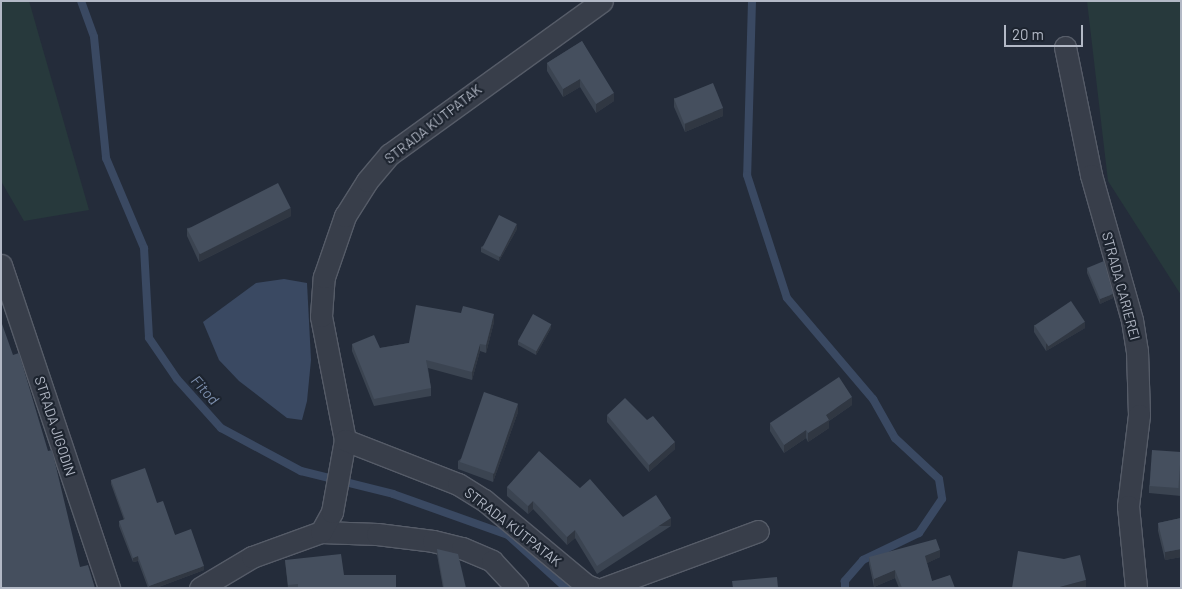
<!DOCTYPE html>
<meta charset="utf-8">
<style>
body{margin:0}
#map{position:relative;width:1182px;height:589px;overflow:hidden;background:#242c3a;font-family:Barlow,sans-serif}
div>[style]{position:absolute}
.green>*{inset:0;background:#27393c}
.water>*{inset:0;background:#3a4962}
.stream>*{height:8px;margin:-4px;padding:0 4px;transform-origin:4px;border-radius:4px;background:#3a4962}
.roads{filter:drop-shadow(1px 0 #565c68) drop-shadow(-1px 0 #565c68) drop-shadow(0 1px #565c68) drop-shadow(0 -1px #565c68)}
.street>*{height:21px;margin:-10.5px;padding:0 10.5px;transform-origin:10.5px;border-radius:10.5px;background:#383e4a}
.wall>*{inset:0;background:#3b4451}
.shaded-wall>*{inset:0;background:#303742;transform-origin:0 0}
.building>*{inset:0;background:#454f5e;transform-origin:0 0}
span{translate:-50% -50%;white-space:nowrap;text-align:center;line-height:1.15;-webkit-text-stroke:4.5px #1d242f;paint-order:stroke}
.street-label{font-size:14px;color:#b3b9c6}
.water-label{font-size:15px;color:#7c8eac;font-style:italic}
.frame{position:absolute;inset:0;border:2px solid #b3b9c6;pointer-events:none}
.scale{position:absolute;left:1004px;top:25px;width:79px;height:22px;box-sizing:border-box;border:2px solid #b3b9c6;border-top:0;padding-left:6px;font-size:15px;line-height:18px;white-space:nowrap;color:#b3b9c6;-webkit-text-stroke:4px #1d242f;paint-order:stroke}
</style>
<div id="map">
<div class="green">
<div style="clip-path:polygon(1px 1px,29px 1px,89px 210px,24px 221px,1px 181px)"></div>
<div style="clip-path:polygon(1087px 1px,1181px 1px,1181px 295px,1108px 181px)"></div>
</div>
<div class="water">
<div style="clip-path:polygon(284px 279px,307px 283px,311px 360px,307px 401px,302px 420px,287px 418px,239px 381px,219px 360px,203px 322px,256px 283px)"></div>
</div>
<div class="stream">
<div style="left:81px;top:1px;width:38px;rotate:70deg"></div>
<div style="left:94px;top:37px;width:122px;rotate:84.3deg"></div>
<div style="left:106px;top:158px;width:98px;rotate:67.1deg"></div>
<div style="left:144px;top:248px;width:90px;rotate:86.8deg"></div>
<div style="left:149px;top:338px;width:50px;rotate:55.7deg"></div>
<div style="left:177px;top:379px;width:66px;rotate:48.1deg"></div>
<div style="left:221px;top:428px;width:91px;rotate:28.3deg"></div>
<div style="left:301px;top:471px;width:95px;rotate:14deg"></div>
<div style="left:393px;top:494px;width:122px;rotate:19.6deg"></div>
<div style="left:508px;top:535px;width:79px;rotate:42.4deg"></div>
<div style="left:752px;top:1px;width:174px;rotate:91.6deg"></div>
<div style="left:747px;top:175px;width:129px;rotate:72deg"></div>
<div style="left:787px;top:298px;width:133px;rotate:49.6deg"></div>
<div style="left:873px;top:399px;width:45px;rotate:60.6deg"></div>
<div style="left:895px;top:438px;width:60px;rotate:43deg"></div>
<div style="left:939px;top:479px;width:20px;rotate:81deg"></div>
<div style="left:942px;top:499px;width:41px;rotate:124.1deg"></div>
<div style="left:919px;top:533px;width:62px;rotate:154.3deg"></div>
<div style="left:863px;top:560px;width:28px;rotate:131deg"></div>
<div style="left:845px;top:581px;width:7px;rotate:90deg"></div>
</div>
<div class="roads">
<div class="street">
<div style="left:1065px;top:47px;width:131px;rotate:78.5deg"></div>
<div style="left:1091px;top:175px;width:151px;rotate:74.2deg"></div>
<div style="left:1132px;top:320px;width:31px;rotate:81deg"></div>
<div style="left:1137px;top:351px;width:64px;rotate:88.2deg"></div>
<div style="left:1139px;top:415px;width:92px;rotate:96.9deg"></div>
<div style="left:1128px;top:506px;width:82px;rotate:84.4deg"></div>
<div style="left:1px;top:265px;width:341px;rotate:71.5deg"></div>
<div style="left:345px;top:440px;width:126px;rotate:-101deg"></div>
<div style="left:321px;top:316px;width:39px;rotate:-86deg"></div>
<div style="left:324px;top:277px;width:65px;rotate:-71deg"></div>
<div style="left:345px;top:216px;width:41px;rotate:-57.8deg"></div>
<div style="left:367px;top:181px;width:35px;rotate:-50deg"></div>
<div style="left:390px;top:154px;width:261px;rotate:-35.8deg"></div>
<div style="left:321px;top:532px;width:56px;rotate:2deg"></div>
<div style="left:377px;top:534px;width:56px;rotate:7.1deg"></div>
<div style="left:433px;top:541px;width:30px;rotate:14deg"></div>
<div style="left:462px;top:548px;width:33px;rotate:23deg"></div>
<div style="left:492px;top:561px;width:37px;rotate:47deg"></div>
<div style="left:200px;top:588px;width:61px;rotate:-30.8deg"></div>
<div style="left:252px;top:557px;width:73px;rotate:-19.9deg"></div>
<div style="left:321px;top:532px;width:23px;rotate:-61deg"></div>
<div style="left:332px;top:512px;width:73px;rotate:-79.8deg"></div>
<div style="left:345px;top:440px;width:121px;rotate:21.3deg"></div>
<div style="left:458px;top:484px;width:31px;rotate:32deg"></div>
<div style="left:484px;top:500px;width:133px;rotate:39.8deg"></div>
<div style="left:586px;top:585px;width:9px;rotate:21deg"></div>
<div style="left:604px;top:588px;width:164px;rotate:-20.3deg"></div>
</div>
</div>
<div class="wall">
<div style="clip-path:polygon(582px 41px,614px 101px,596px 113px,580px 87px,563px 97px,547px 71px,547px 63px)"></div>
<div style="clip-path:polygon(674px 98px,723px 116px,685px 132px,674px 107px)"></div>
<div style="clip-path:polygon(291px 216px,199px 262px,187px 236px,187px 228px)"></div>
<div style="clip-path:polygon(517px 229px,499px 261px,481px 252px,481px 247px)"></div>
<div style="clip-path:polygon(1087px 268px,1113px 298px,1100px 304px,1087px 273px)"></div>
<div style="clip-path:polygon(494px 322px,486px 353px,480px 351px,472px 380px,428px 368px,431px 388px,431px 396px,374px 406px,352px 351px,352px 344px,380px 348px,409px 343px)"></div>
<div style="clip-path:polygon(1034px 325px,1085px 328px,1046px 351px,1034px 332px)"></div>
<div style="clip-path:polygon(551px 328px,536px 355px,518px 345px,518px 341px)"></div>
<div style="clip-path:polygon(852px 405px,829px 421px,829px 428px,808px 442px,806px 438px,784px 453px,770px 431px,770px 423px)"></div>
<div style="clip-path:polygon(518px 412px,493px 482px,458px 469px,458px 461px)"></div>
<div style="clip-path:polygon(607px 415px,675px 449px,649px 472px,607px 422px)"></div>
<div style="clip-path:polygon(1181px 452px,1181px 496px,1149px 493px,1149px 486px)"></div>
<div style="clip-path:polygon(111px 480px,157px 503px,175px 535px,204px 570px,156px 588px,148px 588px,138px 561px,133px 562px,119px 526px,119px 521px,124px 520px,111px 484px)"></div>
<div style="clip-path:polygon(507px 487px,580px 488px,623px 517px,671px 526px,597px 574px,575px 538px,567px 545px,533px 509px,528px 514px,507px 496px)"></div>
<div style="clip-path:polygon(1181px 518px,1181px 557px,1165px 560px,1158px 531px,1158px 523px)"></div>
<div style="clip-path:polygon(437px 549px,466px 588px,443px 588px,437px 555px)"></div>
<div style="clip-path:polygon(869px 557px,940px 557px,927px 563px,932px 581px,955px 588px,899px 588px,895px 578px,874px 587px,869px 564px)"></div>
<div style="clip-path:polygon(285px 560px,344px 575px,396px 588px,288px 588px)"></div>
</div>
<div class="shaded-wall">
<div style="clip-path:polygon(580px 79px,580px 87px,563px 97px,563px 89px)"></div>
<div style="clip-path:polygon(614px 93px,614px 101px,596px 113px,596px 104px)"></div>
<div style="clip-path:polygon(723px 108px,723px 116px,685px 132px,685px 124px)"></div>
<div style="clip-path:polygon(291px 208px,291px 216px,199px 262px,199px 253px)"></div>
<div style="clip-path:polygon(517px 224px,517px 229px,499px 261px,499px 257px)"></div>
<div style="clip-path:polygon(1113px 294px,1113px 298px,1100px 304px,1100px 299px)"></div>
<div style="clip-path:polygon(494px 314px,494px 322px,486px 353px,486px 345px)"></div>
<div style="clip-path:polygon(1085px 322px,1085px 328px,1046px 351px,1046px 344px)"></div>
<div style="clip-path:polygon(551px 324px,551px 328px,536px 355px,536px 350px)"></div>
<div style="clip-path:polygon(480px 344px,480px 351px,472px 380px,472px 372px)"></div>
<div style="clip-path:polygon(852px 397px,852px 405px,829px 421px,829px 428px,808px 442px,808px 433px,826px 415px)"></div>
<div style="clip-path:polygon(518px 404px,518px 412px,493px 482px,493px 474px)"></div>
<div style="clip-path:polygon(806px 430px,806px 438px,784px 453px,784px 445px)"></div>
<div style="clip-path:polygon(675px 442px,675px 449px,649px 472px,649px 465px)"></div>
<div style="clip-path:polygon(533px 501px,533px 509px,528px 514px,528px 506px)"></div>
<div style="left:671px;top:518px;width:8px;height:88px;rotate:90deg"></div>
<div style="clip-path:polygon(575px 530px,575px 538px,567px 545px,567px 537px)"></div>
<div style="clip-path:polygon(1181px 549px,1181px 557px,1165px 560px,1165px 552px)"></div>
<div style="clip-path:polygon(940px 550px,940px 557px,925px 564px,925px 556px)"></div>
<div style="clip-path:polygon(138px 556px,138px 561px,133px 562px,133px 558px)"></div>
<div style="clip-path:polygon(204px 566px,204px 570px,156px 588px,149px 588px,149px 586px)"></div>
<div style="clip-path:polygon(895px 570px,895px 578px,874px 587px,874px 579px)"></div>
<div style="clip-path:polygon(1086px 580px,1086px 587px,1083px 588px,1056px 588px)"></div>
</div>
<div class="building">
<div style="clip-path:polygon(582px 41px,614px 93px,596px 104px,580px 79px,563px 89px,547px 63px)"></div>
<div style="left:713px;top:83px;width:27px;height:42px;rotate:68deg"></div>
<div style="left:278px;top:183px;width:28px;height:102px;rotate:63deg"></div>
<div style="left:499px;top:215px;width:20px;height:37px;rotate:27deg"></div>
<div style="clip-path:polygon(1104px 261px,1113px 294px,1100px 299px,1087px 268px)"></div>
<div style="left:1071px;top:301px;width:25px;height:44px;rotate:56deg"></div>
<div style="clip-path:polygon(416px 305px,461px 313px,463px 306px,494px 314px,486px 345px,480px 344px,472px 372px,426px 360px,431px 388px,374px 399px,352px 344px,374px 335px,380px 348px,409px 343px)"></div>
<div style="left:533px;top:314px;width:21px;height:31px;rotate:29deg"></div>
<div style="clip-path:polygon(1px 321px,13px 355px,19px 353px,48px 451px,52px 450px,80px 567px,88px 565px,95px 588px,1px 588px)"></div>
<div style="clip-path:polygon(839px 377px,852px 397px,826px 415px,829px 420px,808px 433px,806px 430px,784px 445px,770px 423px)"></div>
<div style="left:484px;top:392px;width:36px;height:74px;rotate:19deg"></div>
<div style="clip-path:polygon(625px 398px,647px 420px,653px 416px,675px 442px,649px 465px,607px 415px)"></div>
<div style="left:1152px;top:450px;width:29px;height:36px;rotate:4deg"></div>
<div style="clip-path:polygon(539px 451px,580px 488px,590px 479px,623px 517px,656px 495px,671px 518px,597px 566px,575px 530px,567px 537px,533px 501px,528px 506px,507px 487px)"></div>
<div style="clip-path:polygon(145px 468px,157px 503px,163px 501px,175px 535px,191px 529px,204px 566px,149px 586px,138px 556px,133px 558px,119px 521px,125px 519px,111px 480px)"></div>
<div style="clip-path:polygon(1181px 518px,1181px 549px,1165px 552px,1158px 523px)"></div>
<div style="clip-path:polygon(936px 539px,940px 550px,925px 556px,932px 581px,950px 575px,955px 588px,902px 588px,895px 570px,874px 579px,869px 557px)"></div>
<div style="clip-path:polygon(437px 549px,458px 554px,466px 588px,444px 588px)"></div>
<div style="clip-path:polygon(1018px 551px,1064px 559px,1080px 555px,1086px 580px,1056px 588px,1012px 588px)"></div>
<div style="clip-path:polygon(341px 554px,344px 575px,396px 575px,396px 588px,298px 588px,298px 584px,288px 585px,285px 560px)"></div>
<div style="clip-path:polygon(777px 577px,778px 588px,733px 588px,732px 581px)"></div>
</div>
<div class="street-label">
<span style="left:433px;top:124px;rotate:-38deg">STRADA KÚTPATAK</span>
<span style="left:1121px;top:286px;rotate:75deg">STRADA CARIEREI</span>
<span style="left:55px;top:426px;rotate:72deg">STRADA JIGODIN</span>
<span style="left:513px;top:527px;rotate:38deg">STRADA KÚTPATAK</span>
</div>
<div class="water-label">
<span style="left:205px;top:390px;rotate:48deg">Fitod</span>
</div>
<div class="frame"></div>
<div class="scale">20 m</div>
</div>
